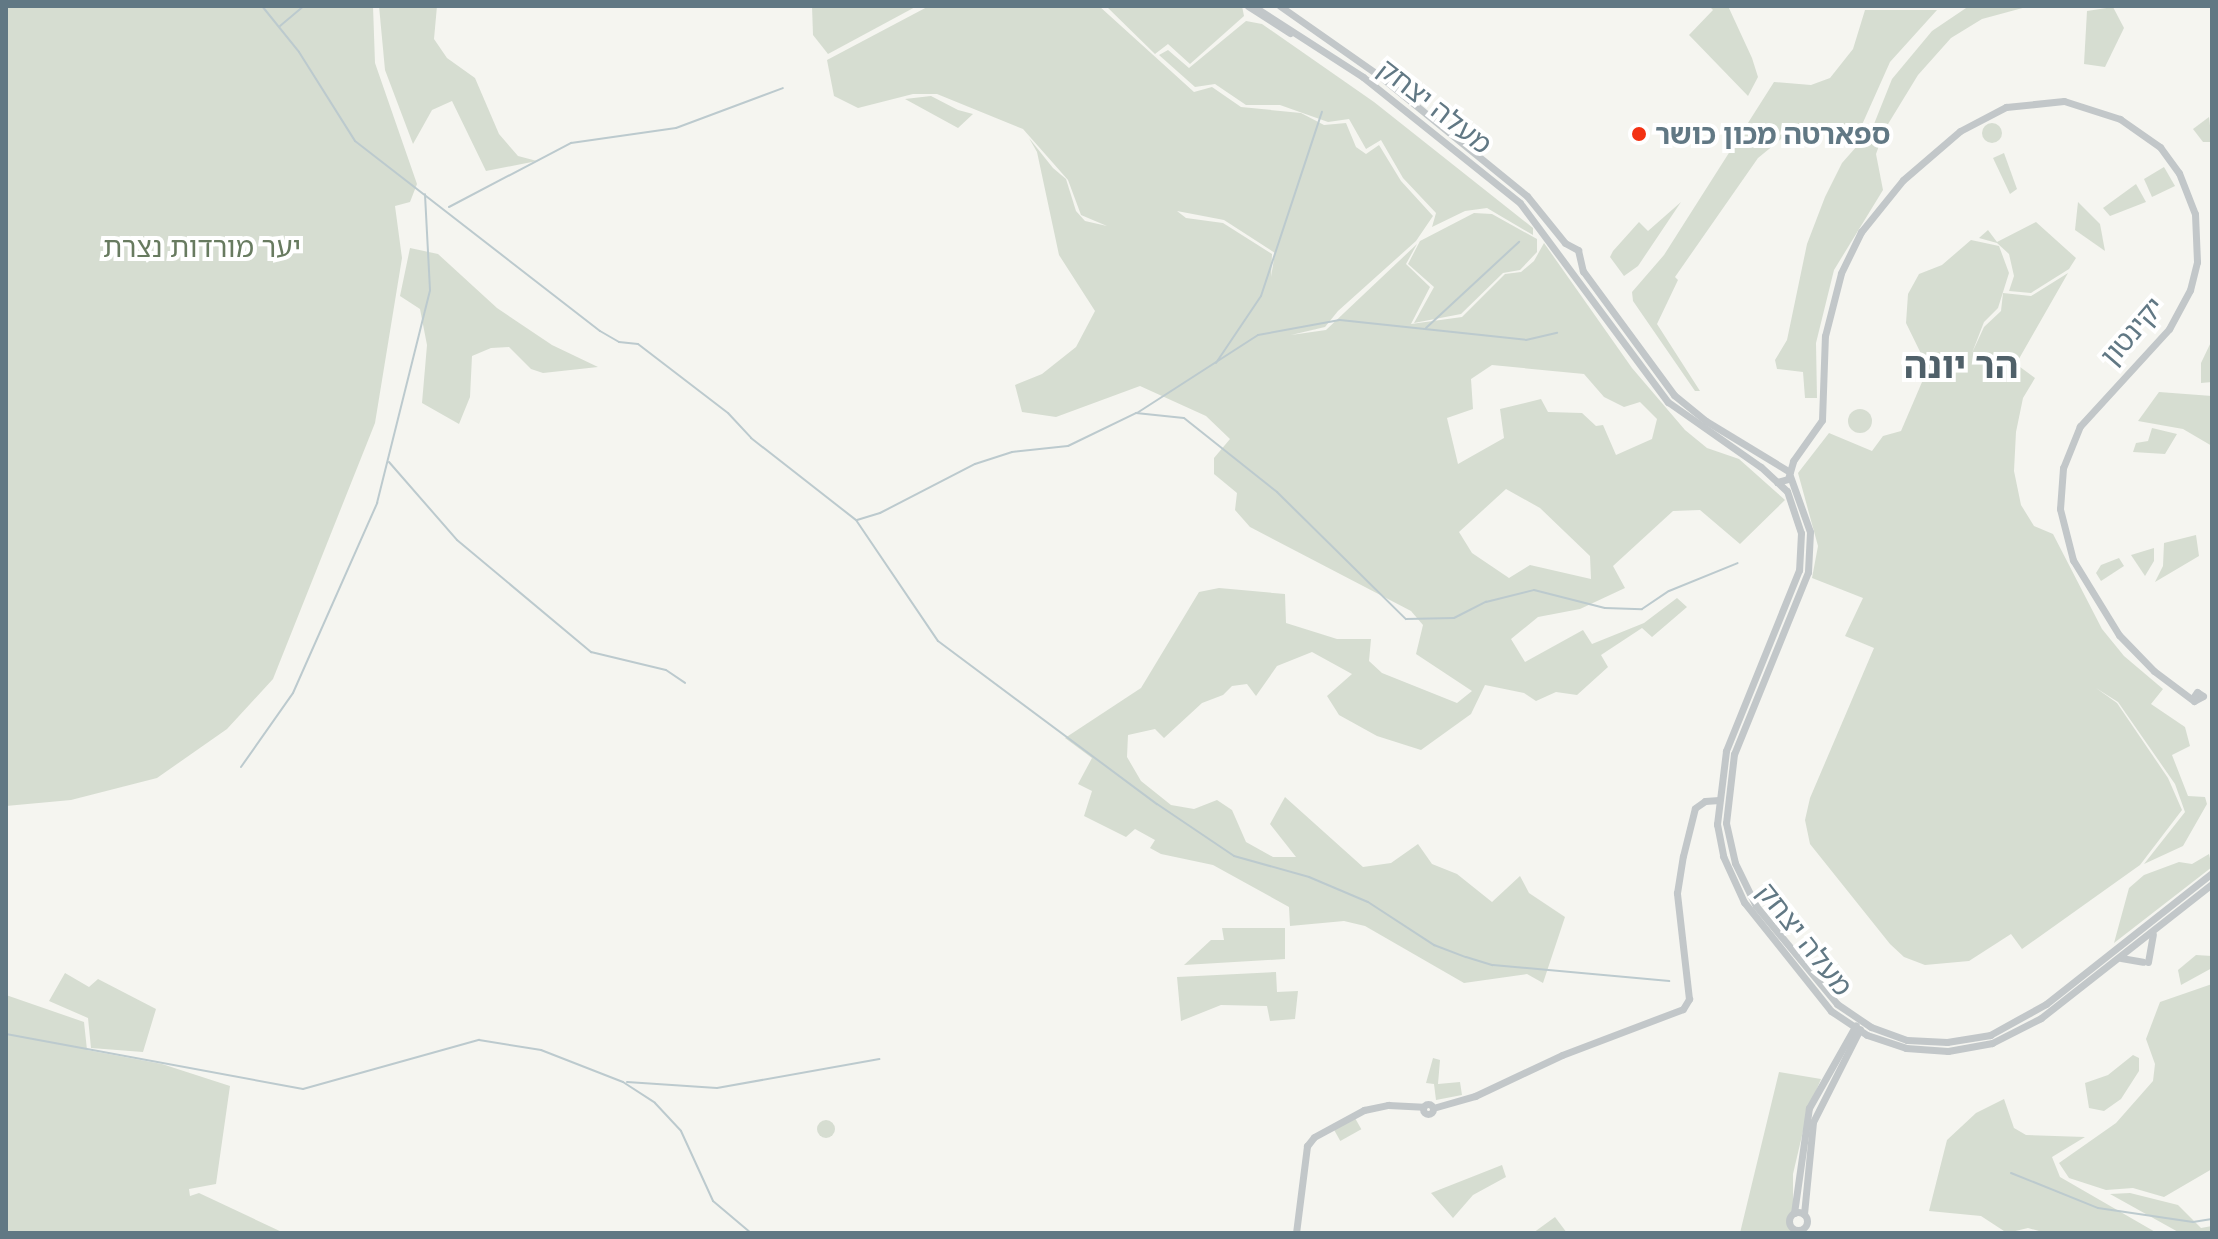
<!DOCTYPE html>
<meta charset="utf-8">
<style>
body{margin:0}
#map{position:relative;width:2218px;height:1239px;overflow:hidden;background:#f5f5f0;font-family:"PT Sans","Noto Sans Hebrew",sans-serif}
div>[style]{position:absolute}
.green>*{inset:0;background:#d6ddd1;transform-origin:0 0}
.round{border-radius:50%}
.stream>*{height:2px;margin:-1px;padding:0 1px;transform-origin:1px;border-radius:1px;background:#bccace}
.minor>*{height:7px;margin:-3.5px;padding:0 3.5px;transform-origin:3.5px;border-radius:3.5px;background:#c2c7c9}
.minor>.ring{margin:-3.5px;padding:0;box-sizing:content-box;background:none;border:7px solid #c2c7c9;border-radius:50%}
.dots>*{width:22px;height:22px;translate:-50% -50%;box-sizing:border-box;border:4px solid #fff;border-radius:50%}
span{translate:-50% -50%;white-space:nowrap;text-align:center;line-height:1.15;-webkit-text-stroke:8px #fff;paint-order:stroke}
.street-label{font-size:28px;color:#617884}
.poi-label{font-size:28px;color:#617884;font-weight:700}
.left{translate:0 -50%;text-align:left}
.park-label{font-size:28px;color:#687b60}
.district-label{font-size:36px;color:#4f6069;font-weight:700}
.frame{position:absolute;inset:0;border:8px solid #617884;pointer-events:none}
</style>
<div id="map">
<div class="green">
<div style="clip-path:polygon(6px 6px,373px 6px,375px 63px,417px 184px,410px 202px,395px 206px,402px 258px,375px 423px,273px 679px,227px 729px,157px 778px,71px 800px,6px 806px)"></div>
<div style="clip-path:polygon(379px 6px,437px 6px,434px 39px,447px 58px,475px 78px,499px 134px,518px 156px,537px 161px,486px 171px,452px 101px,432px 110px,413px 144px,385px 70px)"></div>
<div style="clip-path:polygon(917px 6px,828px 54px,813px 35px,812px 6px)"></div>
<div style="clip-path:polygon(evenodd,929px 6px,1099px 6px,1194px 92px,1212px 87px,1241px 107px,1301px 113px,1324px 125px,1346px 123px,1356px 147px,1366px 154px,1379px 145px,1401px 181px,1433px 216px,1416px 241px,1338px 311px,1325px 327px,1291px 335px,1326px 330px,1417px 244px,1406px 264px,1430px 287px,1411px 324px,1462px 317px,1505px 274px,1521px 272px,1534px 261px,1544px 243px,1632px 368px,1685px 430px,1707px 448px,1739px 459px,1785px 500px,1740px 544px,1700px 510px,1673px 511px,1613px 566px,1625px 588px,1580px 609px,1538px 617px,1511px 639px,1525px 662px,1583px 630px,1592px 644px,1644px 623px,1677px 598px,1687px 607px,1652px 637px,1642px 628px,1601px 655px,1608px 667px,1577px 695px,1556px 692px,1536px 701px,1524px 693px,1485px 685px,1471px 714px,1421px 750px,1377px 736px,1339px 715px,1327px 696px,1352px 674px,1312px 652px,1277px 666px,1256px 696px,1247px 684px,1232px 686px,1223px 695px,1202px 703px,1164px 738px,1155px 729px,1128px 735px,1127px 757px,1141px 781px,1171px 805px,1194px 809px,1217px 800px,1232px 810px,1246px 842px,1273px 857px,1296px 857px,1270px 824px,1285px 797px,1363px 867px,1391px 863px,1418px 844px,1432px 864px,1457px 874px,1492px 902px,1520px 876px,1529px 893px,1565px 917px,1543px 983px,1527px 974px,1464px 983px,1365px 926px,1344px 921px,1290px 926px,1289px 907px,1213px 865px,1161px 854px,1150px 848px,1155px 840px,1135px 829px,1126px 837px,1084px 816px,1092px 791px,1078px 784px,1092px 758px,1065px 738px,1141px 688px,1199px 592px,1219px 588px,1285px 594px,1286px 623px,1337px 639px,1371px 639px,1369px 661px,1382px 673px,1457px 703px,1472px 691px,1416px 654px,1423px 625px,1411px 611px,1250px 527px,1235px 510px,1237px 493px,1214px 474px,1214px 458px,1230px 439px,1206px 416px,1140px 386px,1056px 417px,1022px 412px,1015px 385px,1042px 374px,1076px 347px,1095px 311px,1059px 255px,1037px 152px,1029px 138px,1053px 168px,1066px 179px,1076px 211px,1085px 221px,1107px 226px,1081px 215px,1068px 180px,1023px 129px,937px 94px,913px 94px,858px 108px,834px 96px,827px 60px,929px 6px,1177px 211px,1224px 220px,1275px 253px,1271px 277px,1272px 254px,1223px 223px,1186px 218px,1177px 211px,929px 6px,1492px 365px,1584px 374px,1604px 397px,1624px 407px,1640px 402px,1657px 419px,1652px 439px,1616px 455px,1603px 425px,1596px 426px,1582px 413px,1548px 412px,1541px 399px,1500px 409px,1504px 438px,1458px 464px,1447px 418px,1473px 409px,1471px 379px,1492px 365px,929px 6px,1506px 489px,1540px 508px,1590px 556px,1591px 579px,1530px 565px,1509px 578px,1472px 553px,1459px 532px,1506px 489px)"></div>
<div style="clip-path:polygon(1106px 6px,1242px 6px,1244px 16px,1190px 64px,1168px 44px,1155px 54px)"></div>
<div style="clip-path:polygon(1709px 6px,1728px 6px,1752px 58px,1758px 77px,1748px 96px,1689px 35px,1713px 10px)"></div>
<div style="clip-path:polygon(1969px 6px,2030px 6px,1982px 19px,1951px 38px,1918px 75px,1885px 129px,1876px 154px,1883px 190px,1834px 270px,1816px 343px,1817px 398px,1805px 398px,1803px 372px,1777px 369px,1775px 360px,1787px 340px,1807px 244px,1825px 197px,1842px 163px,1872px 129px,1892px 79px,1932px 31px)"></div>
<div style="clip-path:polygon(2113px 7px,2124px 28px,2105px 67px,2084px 64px,2087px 11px)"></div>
<div style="clip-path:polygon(1865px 10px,1937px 10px,1890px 62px,1861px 127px,1854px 134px,1792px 130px,1758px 158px,1675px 277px,1678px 280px,1657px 324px,1700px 391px,1695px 391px,1633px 301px,1632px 292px,1664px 255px,1774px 82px,1811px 85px,1830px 78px,1853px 49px)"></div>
<div style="clip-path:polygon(1246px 21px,1262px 24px,1374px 102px,1533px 228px,1533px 235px,1487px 208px,1465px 211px,1432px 227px,1436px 213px,1403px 178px,1381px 140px,1366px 149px,1349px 119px,1328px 122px,1280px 105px,1246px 105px,1215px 84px,1195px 87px,1159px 55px,1168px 50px,1189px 68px)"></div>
<div style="clip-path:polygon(931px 96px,958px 110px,973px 114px,958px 128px,905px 99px)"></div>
<div style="clip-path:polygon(2209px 117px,2212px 142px,2203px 142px,2193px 129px)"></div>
<div class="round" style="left:1982px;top:123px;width:20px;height:20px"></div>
<div style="clip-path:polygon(2004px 153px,2017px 189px,2010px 194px,1993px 158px)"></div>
<div style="clip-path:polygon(2164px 167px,2175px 186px,2152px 197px,2144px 179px)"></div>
<div style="clip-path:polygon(2136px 184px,2146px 202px,2110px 216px,2103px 208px)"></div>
<div style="clip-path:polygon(1681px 202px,1638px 266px,1624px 276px,1610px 257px,1613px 251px,1639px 222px,1648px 231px)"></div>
<div style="clip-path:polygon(2078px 202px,2100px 224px,2105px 251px,2075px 230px)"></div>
<div style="clip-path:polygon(1474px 213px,1492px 214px,1537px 239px,1537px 252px,1520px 270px,1503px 273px,1461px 314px,1414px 323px,1434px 287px,1408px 264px,1420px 241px)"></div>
<div style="clip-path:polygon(2036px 222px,2076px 258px,2069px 269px,2031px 293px,2009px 291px,2014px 276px,2009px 254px,1997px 243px,1979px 238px,1988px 230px,1997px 242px)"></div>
<div style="clip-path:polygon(1971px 240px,1999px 246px,2009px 273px,1998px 308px,1984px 322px,1972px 353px,1984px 327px,2001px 311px,2003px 293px,2031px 296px,2068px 273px,2016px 364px,2035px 378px,2023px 398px,2016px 432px,2014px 471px,2021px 505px,2034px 526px,2053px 534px,2102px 629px,2124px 656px,2163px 689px,2151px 704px,2185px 727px,2190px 746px,2172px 755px,2188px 796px,2205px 797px,2207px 804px,2183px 846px,2144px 864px,2185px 812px,2175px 784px,2118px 702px,2096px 688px,2117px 703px,2168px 778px,2182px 810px,2140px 865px,2022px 949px,2011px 934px,1969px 961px,1925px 965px,1904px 957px,1890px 944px,1810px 844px,1805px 820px,1810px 798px,1874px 648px,1845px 636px,1863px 598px,1812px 578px,1818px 546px,1798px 473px,1829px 433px,1872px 451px,1883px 436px,1901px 431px,1928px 368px,1906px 323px,1908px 294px,1919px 274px,1942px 265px)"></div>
<div style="clip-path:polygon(410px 248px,438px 254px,497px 308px,552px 345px,598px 367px,543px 373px,531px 369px,509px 347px,491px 348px,472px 356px,470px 397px,459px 424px,422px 403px,427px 345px,420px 309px,400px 296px)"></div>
<div style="clip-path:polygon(2212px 340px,2212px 382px,2201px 383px,2201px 363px)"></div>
<div style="clip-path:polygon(2159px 392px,2212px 396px,2212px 446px,2183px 429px,2138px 421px)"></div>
<div class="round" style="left:1848px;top:409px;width:24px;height:24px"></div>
<div style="clip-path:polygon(2152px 428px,2177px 434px,2165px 454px,2133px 452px,2136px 443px,2148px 441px)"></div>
<div style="clip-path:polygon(2196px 535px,2199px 556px,2155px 582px,2163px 566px,2164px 543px)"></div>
<div style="clip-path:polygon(2154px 548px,2154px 561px,2145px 576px,2131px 555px)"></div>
<div style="clip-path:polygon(2119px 558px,2124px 566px,2101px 581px,2096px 573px,2101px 565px)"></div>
<div style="clip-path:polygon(2209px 854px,2212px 867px,2114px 943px,2129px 888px,2144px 875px,2179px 862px,2192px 864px)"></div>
<div style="clip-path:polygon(1222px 928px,1285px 928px,1285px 959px,1184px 965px,1211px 940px,1224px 940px)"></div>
<div style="clip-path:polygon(2196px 955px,2212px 956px,2212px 968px,2181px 985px,2178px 970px)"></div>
<div style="clip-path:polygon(1276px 972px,1277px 992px,1298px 991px,1295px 1019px,1270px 1021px,1267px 1006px,1221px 1005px,1181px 1021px,1177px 977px)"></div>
<div style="clip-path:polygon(65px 973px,89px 987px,98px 979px,156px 1009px,143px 1052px,91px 1048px,88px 1018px,49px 1001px)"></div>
<div style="clip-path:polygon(2212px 984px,2212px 1169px,2164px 1197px,2133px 1188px,2106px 1190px,2069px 1178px,2059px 1163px,2116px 1123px,2153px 1081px,2155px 1064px,2146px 1039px,2160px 1002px)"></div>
<div style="clip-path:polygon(6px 995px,84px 1022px,87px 1050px,162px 1064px,230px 1086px,216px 1184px,189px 1189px,190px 1196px,199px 1193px,284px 1233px,6px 1233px)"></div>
<div style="clip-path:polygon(2133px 1055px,2139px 1058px,2139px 1071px,2121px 1099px,2104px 1111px,2089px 1108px,2085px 1083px,2108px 1075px)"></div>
<div style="clip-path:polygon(1433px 1058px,1440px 1060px,1438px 1084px,1460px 1082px,1462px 1095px,1436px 1100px,1434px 1084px,1426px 1083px)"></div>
<div style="clip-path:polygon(1779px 1072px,1821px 1079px,1808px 1110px,1793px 1174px,1793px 1233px,1740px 1233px)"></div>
<div style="clip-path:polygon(2004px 1099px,2014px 1128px,2026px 1135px,2085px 1137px,2052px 1157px,2060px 1177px,2157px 1233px,2046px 1233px,2028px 1228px,2007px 1233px,1981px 1216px,1929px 1211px,1947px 1140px,1976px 1113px)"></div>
<div style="left:1355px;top:1118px;width:13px;height:24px;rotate:61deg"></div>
<div class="round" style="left:817px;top:1120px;width:18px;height:18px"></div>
<div style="clip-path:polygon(1502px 1165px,1506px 1177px,1473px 1195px,1453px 1218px,1431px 1193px)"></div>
<div style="clip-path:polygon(2130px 1193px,2178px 1205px,2201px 1228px,2212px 1226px,2212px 1233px,2180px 1233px,2110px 1194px)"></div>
<div style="clip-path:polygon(1555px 1217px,1567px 1233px,1533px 1233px)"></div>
</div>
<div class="stream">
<div style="left:262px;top:6px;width:59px;rotate:51.2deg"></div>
<div style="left:299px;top:52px;width:105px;rotate:57.8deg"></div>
<div style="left:355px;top:141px;width:310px;rotate:37.8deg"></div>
<div style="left:600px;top:331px;width:22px;rotate:30deg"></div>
<div style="left:619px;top:342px;width:19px;rotate:6deg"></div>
<div style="left:638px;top:344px;width:113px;rotate:37.5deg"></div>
<div style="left:728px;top:413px;width:34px;rotate:47deg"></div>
<div style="left:751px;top:438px;width:133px;rotate:38deg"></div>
<div style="left:856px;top:520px;width:146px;rotate:55.9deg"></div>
<div style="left:938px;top:641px;width:273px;rotate:36.7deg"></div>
<div style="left:1157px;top:804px;width:93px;rotate:34deg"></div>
<div style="left:1234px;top:856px;width:78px;rotate:15.6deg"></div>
<div style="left:1309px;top:877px;width:64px;rotate:23deg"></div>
<div style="left:1368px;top:902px;width:79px;rotate:33.1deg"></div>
<div style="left:1434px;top:945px;width:34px;rotate:21deg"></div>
<div style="left:1466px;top:957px;width:28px;rotate:17deg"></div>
<div style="left:1493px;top:965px;width:177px;rotate:5.2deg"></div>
<div style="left:280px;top:26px;width:31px;rotate:-40deg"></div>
<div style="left:449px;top:207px;width:138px;rotate:-27.7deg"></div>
<div style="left:571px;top:143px;width:106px;rotate:-8.1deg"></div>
<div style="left:676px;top:128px;width:114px;rotate:-20.5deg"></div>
<div style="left:1426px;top:328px;width:127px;rotate:-42.8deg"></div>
<div style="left:1216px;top:363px;width:81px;rotate:-56.1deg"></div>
<div style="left:1261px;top:296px;width:194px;rotate:-71.7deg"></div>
<div style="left:1137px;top:413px;width:144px;rotate:-32.8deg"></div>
<div style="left:1258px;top:335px;width:83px;rotate:-10.4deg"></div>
<div style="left:1340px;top:320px;width:187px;rotate:6.1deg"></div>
<div style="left:1526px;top:340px;width:32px;rotate:-13deg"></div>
<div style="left:389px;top:462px;width:103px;rotate:48.9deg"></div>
<div style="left:457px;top:540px;width:175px;rotate:39.9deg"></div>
<div style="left:591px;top:652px;width:77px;rotate:13.5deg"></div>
<div style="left:666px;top:670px;width:23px;rotate:34deg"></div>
<div style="left:857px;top:520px;width:24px;rotate:-17deg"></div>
<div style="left:880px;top:513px;width:107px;rotate:-27.3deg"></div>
<div style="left:975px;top:464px;width:39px;rotate:-18deg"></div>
<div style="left:1012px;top:452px;width:56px;rotate:-6.1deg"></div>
<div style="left:1068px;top:446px;width:76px;rotate:-25.9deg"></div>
<div style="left:1136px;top:413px;width:48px;rotate:5.9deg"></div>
<div style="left:1184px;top:418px;width:119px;rotate:38.5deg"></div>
<div style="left:1277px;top:492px;width:181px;rotate:44.6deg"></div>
<div style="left:1406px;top:619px;width:48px;rotate:-1.2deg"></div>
<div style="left:1454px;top:618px;width:36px;rotate:-27deg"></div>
<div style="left:1486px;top:602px;width:49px;rotate:-14deg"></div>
<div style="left:1534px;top:590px;width:73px;rotate:14.2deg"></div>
<div style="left:1605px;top:608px;width:37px;rotate:2deg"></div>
<div style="left:1642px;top:609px;width:32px;rotate:-34deg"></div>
<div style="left:1669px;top:591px;width:74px;rotate:-22.1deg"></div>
<div style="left:241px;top:767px;width:90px;rotate:-54.9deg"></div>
<div style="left:293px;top:693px;width:208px;rotate:-66.1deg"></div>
<div style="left:377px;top:503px;width:219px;rotate:-76deg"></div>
<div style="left:430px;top:290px;width:96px;rotate:-93deg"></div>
<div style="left:6px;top:1034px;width:302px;rotate:10.5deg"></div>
<div style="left:303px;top:1089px;width:183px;rotate:-15.6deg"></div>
<div style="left:479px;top:1040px;width:63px;rotate:9.2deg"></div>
<div style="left:541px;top:1050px;width:88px;rotate:21.3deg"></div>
<div style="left:623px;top:1082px;width:38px;rotate:33deg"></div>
<div style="left:655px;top:1103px;width:38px;rotate:47deg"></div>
<div style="left:681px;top:1131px;width:77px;rotate:65.4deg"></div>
<div style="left:713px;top:1201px;width:50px;rotate:40.1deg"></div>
<div style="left:627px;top:1082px;width:90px;rotate:3.8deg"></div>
<div style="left:717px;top:1088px;width:165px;rotate:-10.1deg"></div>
<div style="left:2011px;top:1173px;width:94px;rotate:21.9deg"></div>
<div style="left:2098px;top:1208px;width:96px;rotate:8.4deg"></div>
<div style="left:2193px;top:1222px;width:19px;rotate:-9deg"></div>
</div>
<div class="minor">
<div style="left:1248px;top:6px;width:50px;rotate:32.7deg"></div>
<div style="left:1253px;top:6px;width:131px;rotate:32.8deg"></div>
<div style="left:1363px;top:77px;width:201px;rotate:38.7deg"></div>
<div style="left:1520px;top:203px;width:248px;rotate:53.4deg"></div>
<div style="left:1668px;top:402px;width:113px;rotate:35deg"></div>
<div style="left:1761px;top:467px;width:35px;rotate:43deg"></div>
<div style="left:1787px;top:491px;width:44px;rotate:71.6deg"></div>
<div style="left:1801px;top:533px;width:37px;rotate:93deg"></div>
<div style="left:1799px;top:570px;width:195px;rotate:112deg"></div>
<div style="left:1726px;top:751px;width:74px;rotate:97deg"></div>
<div style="left:1717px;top:824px;width:33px;rotate:79deg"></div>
<div style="left:1723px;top:856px;width:51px;rotate:65.5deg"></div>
<div style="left:1744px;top:902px;width:139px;rotate:51.4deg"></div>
<div style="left:1831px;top:1011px;width:43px;rotate:33.7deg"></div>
<div style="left:1867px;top:1035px;width:41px;rotate:18.4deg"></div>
<div style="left:1906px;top:1048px;width:42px;rotate:4.1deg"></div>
<div style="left:1948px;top:1051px;width:45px;rotate:-10.3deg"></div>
<div style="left:1992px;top:1043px;width:55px;rotate:-27deg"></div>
<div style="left:2041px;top:1018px;width:217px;rotate:-38.1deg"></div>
<div style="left:1280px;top:6px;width:123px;rotate:35.1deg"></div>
<div style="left:1381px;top:77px;width:188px;rotate:39.2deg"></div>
<div style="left:1527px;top:196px;width:60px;rotate:51deg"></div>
<div style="left:1565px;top:243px;width:15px;rotate:28deg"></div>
<div style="left:1578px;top:250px;width:22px;rotate:77deg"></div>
<div style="left:1583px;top:271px;width:154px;rotate:53.7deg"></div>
<div style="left:1674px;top:395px;width:41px;rotate:39.1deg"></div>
<div style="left:1706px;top:421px;width:98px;rotate:31.3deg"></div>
<div style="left:1790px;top:476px;width:59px;rotate:70.3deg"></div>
<div style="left:1810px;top:532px;width:40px;rotate:92.9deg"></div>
<div style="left:1808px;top:572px;width:196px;rotate:112.1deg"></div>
<div style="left:1734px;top:754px;width:69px;rotate:96.6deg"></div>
<div style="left:1726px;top:823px;width:41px;rotate:77.3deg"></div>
<div style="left:1735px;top:863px;width:48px;rotate:64deg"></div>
<div style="left:1756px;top:906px;width:127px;rotate:50.4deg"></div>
<div style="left:1837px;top:1004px;width:41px;rotate:34.1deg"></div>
<div style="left:1871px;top:1027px;width:38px;rotate:20deg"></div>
<div style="left:1907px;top:1040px;width:40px;rotate:2.9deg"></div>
<div style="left:1947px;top:1042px;width:44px;rotate:-9.2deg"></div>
<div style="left:1990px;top:1035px;width:64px;rotate:-29deg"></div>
<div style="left:2046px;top:1004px;width:211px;rotate:-38.3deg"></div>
<div style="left:1777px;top:482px;width:11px;rotate:-15deg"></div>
<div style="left:1788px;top:479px;width:19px;rotate:-74deg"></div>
<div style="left:1793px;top:461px;width:50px;rotate:-54.7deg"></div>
<div style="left:1822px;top:420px;width:84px;rotate:-88deg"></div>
<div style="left:1825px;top:336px;width:65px;rotate:-75.7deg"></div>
<div style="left:1841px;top:273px;width:46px;rotate:-64deg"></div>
<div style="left:1861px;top:232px;width:67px;rotate:-51.1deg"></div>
<div style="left:1903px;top:180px;width:75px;rotate:-40.7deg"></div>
<div style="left:1960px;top:131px;width:52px;rotate:-27.6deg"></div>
<div style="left:2006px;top:107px;width:58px;rotate:-5.9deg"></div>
<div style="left:2064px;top:101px;width:59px;rotate:17.8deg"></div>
<div style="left:2120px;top:119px;width:49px;rotate:35deg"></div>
<div style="left:2160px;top:147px;width:32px;rotate:54deg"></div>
<div style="left:2179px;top:173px;width:44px;rotate:68.7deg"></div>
<div style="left:2195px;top:214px;width:48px;rotate:87.6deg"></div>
<div style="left:2197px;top:262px;width:29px;rotate:104deg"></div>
<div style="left:2190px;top:290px;width:44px;rotate:118.3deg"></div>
<div style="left:2169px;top:329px;width:132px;rotate:132.5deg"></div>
<div style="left:2080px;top:426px;width:45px;rotate:112deg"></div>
<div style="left:2063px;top:468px;width:41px;rotate:94.2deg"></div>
<div style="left:2060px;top:509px;width:53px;rotate:75.7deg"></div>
<div style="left:2073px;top:560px;width:88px;rotate:58.5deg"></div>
<div style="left:2119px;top:635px;width:50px;rotate:45.8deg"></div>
<div style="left:2154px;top:671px;width:50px;rotate:36.9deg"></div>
<div style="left:2194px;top:701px;width:10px;rotate:-29deg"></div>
<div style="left:2203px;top:696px;width:7px;rotate:-146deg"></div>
<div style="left:2197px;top:692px;width:7px;rotate:124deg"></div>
<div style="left:2121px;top:958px;width:22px;rotate:10deg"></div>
<div style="left:2148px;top:962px;width:28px;rotate:-80deg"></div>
<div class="ring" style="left:1423px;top:1104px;width:3px;height:3px"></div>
<div style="left:1433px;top:1108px;width:44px;rotate:-15.9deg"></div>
<div style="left:1475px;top:1096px;width:96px;rotate:-25.2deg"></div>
<div style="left:1562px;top:1055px;width:129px;rotate:-20.8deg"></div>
<div style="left:1683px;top:1009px;width:12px;rotate:-59deg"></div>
<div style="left:1689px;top:999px;width:107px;rotate:-96.5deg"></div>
<div style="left:1677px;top:893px;width:37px;rotate:-81deg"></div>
<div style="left:1683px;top:856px;width:49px;rotate:-76deg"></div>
<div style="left:1695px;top:808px;width:12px;rotate:-35deg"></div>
<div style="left:1705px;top:801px;width:14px;rotate:-4deg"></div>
<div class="ring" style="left:1789px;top:1212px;width:11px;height:11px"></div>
<div style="left:1794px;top:1213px;width:106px;rotate:-81.9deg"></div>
<div style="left:1809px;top:1108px;width:95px;rotate:-60.5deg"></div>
<div style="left:1804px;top:1214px;width:92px;rotate:-84.4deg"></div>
<div style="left:1813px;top:1122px;width:104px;rotate:-63.2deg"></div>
<div style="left:1296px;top:1233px;width:88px;rotate:-82.8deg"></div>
<div style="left:1307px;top:1146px;width:11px;rotate:-52deg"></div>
<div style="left:1314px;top:1137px;width:57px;rotate:-28.4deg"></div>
<div style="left:1364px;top:1110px;width:25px;rotate:-12deg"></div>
<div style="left:1388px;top:1105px;width:35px;rotate:3deg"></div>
</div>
<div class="dots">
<div style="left:1639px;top:134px;background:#f33112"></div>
</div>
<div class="street-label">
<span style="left:1435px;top:106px;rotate:38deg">מעלה יצחק</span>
<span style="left:2132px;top:331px;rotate:-49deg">יקינטון</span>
<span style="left:1805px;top:939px;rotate:52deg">מעלה יצחק</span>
</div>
<div class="poi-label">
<span class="left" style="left:1655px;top:134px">ספארטה מכון כושר</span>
</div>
<div class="park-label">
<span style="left:202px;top:247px">יער מורדות נצרת</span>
</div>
<div class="district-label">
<span style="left:1961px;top:365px">הר יונה</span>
</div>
<div class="frame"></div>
</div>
